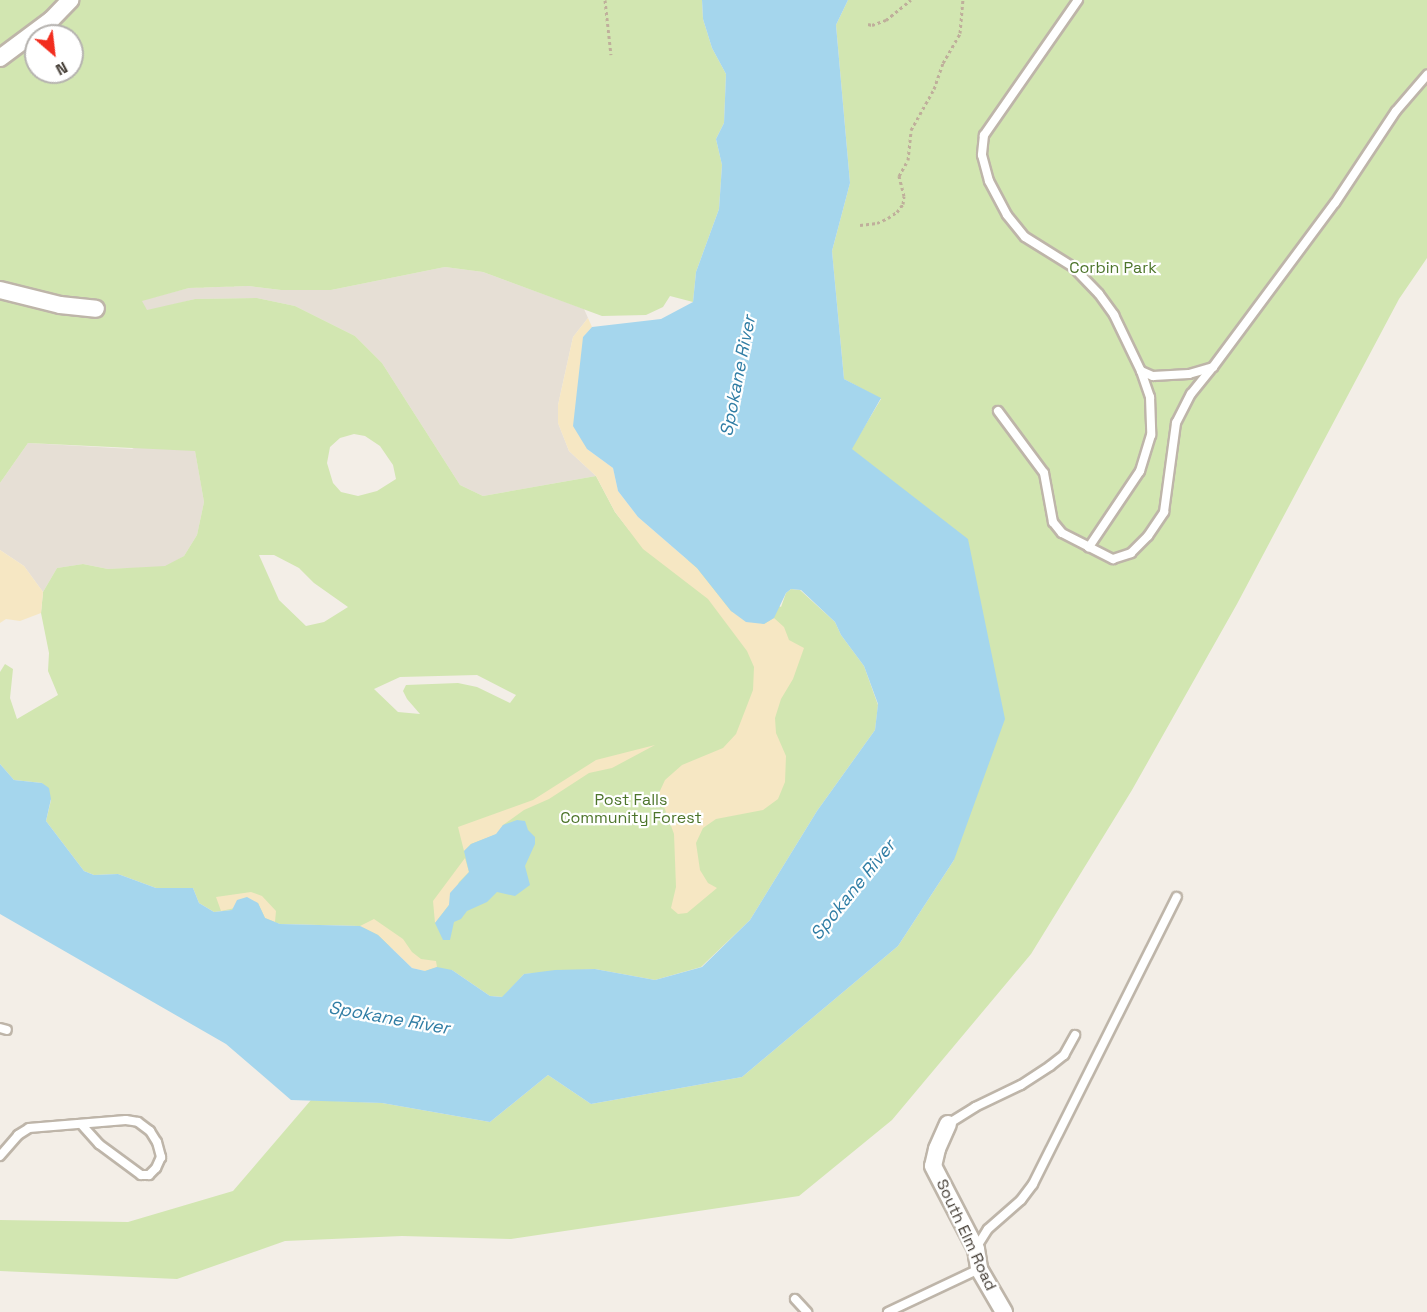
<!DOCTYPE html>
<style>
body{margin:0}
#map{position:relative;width:1427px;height:1312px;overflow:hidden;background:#f3eee7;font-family:"Space Grotesk",sans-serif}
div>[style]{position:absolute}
.residential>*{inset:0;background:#e6dfd5}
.green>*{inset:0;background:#d2e6b1}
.sand>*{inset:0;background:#f6e7c3}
.water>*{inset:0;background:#a5d6ed}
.path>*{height:3px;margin-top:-1.5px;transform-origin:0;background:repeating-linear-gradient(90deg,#bfaf9b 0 3px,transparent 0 6px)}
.roads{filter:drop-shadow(2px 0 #beb5a9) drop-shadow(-2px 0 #beb5a9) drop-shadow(0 2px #beb5a9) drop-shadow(0 -2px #beb5a9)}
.lane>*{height:8px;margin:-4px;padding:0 4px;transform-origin:4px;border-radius:4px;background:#fff}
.street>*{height:16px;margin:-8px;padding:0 8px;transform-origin:8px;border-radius:8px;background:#fff}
span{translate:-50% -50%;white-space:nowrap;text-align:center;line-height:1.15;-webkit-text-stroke:4.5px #fff;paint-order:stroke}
.park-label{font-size:16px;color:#4d752b}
.street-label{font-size:16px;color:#453e36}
.water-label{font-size:18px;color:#317ea5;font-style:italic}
.north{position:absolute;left:24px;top:24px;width:60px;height:60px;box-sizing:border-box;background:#fff;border:2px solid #b5b2af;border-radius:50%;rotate:152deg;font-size:16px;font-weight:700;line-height:24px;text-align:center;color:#453e36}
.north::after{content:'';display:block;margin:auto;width:21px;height:27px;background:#f22d1e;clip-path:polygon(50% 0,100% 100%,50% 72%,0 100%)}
</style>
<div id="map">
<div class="residential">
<div style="clip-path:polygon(445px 267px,483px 272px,584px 309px,588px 318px,573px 337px,558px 405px,558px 423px,569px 451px,596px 476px,483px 496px,460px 485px,382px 363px,355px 336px,295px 306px,257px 298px,195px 299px,152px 310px,115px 313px,132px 323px,152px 366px,162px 381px,184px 401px,190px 422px,204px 502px,197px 535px,184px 556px,165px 567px,108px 569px,83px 564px,57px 568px,43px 592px,24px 566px,0 550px,0 483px,28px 443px,132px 449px,166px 430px,175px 419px,171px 403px,145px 375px,128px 336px,119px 325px,98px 316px,100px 303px,127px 304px,189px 288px,249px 286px,281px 290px,331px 290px)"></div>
</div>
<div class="green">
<div style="clip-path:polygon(evenodd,0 0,702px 0,703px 19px,712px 48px,726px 74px,724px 123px,716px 139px,722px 165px,719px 209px,696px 272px,693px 302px,670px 296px,663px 307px,646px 315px,602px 316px,483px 272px,445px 267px,331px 290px,281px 290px,249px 286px,189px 288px,142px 301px,147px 310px,195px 299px,257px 298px,295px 306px,355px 336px,382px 363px,460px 485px,483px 496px,596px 476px,615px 512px,629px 530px,781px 607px,786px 593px,791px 589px,800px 590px,835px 622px,841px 635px,864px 666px,878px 705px,875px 730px,817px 811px,750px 920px,701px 967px,655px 980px,595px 969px,524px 974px,503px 997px,490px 996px,452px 970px,425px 971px,360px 926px,280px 924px,232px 910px,214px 912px,199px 903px,193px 888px,156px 888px,118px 874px,94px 875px,84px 871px,46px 821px,51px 800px,42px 783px,14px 780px,0 764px,0 672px,5px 664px,13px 669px,10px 698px,17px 719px,58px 695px,48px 671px,49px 653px,41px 613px,43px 592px,57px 568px,83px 564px,108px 569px,165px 566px,184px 556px,197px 535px,204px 502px,195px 451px,28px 443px,0 483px,0 0,36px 36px,72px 36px,72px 72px,36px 72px,36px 36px,0 0,354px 434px,365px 436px,380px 446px,393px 465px,396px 479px,377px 491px,358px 496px,341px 492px,333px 483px,327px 463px,330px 447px,340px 438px,354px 434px,0 0,259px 555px,274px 555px,299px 568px,314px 583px,348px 607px,324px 622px,306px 626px,279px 600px,259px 555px,0 0,477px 675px,516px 695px,510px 703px,477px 687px,458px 683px,406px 685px,403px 691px,407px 699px,420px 714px,398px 712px,374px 689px,400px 677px,477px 675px)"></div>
<div style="clip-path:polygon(848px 0,1427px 0,1427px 258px,1399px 299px,1237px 604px,1132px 790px,1031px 954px,892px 1120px,799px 1196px,511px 1239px,402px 1236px,285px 1241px,177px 1279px,0 1271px,0 1220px,128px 1222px,233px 1191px,311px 1100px,382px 1103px,490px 1122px,548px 1075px,591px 1104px,742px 1077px,898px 946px,954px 860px,968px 540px,851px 449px,881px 399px,844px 379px,832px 251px,850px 183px,836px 25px)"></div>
</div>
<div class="sand">
<div style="clip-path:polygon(588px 318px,592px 327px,583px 337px,587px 449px,613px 468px,618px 491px,638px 517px,697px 568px,731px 611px,764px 624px,774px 618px,784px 627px,789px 640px,804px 648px,793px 679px,781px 699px,775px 718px,776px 733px,786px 756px,785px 782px,778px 799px,763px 810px,716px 819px,703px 828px,696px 843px,700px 870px,708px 883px,717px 888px,687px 913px,678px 914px,671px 908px,676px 887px,674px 834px,659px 793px,665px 780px,682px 765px,723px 748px,736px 734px,753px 690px,754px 667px,747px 651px,708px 599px,643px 549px,615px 512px,596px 476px,569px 451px,558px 423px,558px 405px,573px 337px)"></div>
<div style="clip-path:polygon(0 550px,24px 566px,43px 592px,41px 613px,20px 621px,6px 619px,0 623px)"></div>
<div style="clip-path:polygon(655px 745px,612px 768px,589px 773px,549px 799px,524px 810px,503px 825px,497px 834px,471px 844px,464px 851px,458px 827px,533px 800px,596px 760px)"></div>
<div style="clip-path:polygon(465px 858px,469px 872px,459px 882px,449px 905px,435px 923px,433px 901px)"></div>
<div style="clip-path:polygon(251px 892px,262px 896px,276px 911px,275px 922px,265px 918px,258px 903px,221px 911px,216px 897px)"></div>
<div style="clip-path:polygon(374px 919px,403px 939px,412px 952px,421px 959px,436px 961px,437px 967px,425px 971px,412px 968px,378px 935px,360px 926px)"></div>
</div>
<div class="water">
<div style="clip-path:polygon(702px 0,848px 0,836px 25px,850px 183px,832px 251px,844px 379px,881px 398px,852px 449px,968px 539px,1005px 719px,954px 860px,898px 946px,742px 1077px,591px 1104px,548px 1075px,490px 1122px,382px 1103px,291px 1100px,226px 1044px,0 914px,0 764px,14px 780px,42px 783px,49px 788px,51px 799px,46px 821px,84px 871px,94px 875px,118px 874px,156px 888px,193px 888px,199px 903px,214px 912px,232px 910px,237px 900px,247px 897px,258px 903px,265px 918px,280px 924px,360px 926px,378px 935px,412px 968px,425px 971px,437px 967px,452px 970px,490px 996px,502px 997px,524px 974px,555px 970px,595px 969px,655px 980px,702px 967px,750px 920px,817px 811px,875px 730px,878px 704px,864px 666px,841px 635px,835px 622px,801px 590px,791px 589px,786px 593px,774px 618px,764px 624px,746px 622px,731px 611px,697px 568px,638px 517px,618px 491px,613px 468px,587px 449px,573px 426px,583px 337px,592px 327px,661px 319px,693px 302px,696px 272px,719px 209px,722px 165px,716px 139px,724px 123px,726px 74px,712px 48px,703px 19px)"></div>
<div style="clip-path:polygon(517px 820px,525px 821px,528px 830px,535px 837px,535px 844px,525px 866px,530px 885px,515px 896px,497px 892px,487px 902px,467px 911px,461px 919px,454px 922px,450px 940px,443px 940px,435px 923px,449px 905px,450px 893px,469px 872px,464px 851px,471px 844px,496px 834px,503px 825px)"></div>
</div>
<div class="path">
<div style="left:605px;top:0;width:55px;rotate:83.8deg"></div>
<div style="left:868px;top:24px;width:4px;rotate:14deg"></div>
<div style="left:872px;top:25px;width:15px;rotate:-20deg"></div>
<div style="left:886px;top:20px;width:32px;rotate:-39deg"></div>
<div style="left:860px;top:225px;width:17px;rotate:-7deg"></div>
<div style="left:877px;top:223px;width:12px;rotate:-24deg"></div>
<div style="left:888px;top:218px;width:11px;rotate:-34deg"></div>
<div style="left:897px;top:212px;width:10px;rotate:-53deg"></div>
<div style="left:903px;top:204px;width:8px;rotate:-83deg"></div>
<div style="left:904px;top:196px;width:21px;rotate:-104deg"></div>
<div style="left:899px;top:176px;width:18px;rotate:-61deg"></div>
<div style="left:908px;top:160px;width:30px;rotate:-84deg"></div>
<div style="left:911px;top:130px;width:47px;rotate:-60.7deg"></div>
<div style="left:934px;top:89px;width:28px;rotate:-71deg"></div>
<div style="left:943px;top:63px;width:34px;rotate:-60deg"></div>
<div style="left:960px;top:33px;width:33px;rotate:-85deg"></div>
</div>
<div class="roads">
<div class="lane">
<div style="left:1078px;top:0;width:165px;rotate:124.8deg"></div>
<div style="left:984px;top:135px;width:20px;rotate:96deg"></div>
<div style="left:982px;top:155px;width:27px;rotate:75deg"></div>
<div style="left:989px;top:181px;width:38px;rotate:62deg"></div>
<div style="left:1007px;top:215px;width:28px;rotate:51deg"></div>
<div style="left:1025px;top:237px;width:57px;rotate:32deg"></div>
<div style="left:1073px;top:267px;width:37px;rotate:46deg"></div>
<div style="left:1099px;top:294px;width:26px;rotate:54deg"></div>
<div style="left:1114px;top:315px;width:62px;rotate:64.3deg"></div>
<div style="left:1141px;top:371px;width:13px;rotate:23deg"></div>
<div style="left:1153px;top:376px;width:36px;rotate:-3deg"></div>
<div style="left:1189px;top:374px;width:25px;rotate:-16deg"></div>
<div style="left:1213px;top:367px;width:204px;rotate:-53.4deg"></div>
<div style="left:1335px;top:203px;width:110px;rotate:-56.5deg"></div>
<div style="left:1396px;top:111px;width:48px;rotate:-49.3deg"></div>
<div style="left:1141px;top:371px;width:28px;rotate:71deg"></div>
<div style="left:1150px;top:397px;width:38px;rotate:88deg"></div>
<div style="left:1151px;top:435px;width:38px;rotate:107deg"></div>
<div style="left:1140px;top:471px;width:92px;rotate:123.9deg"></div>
<div style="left:1089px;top:547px;width:27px;rotate:27deg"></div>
<div style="left:1113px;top:559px;width:19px;rotate:-18deg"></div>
<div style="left:1131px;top:553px;width:24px;rotate:-45deg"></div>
<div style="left:1148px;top:536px;width:29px;rotate:-56deg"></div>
<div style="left:1164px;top:512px;width:90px;rotate:-82.3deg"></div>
<div style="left:1176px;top:423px;width:33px;rotate:-63deg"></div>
<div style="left:1191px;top:394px;width:33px;rotate:-51deg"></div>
<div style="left:998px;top:411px;width:77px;rotate:53.4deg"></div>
<div style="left:1044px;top:473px;width:50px;rotate:79.6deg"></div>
<div style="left:1053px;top:522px;width:14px;rotate:51deg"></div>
<div style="left:1062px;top:533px;width:30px;rotate:27deg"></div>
<div style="left:0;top:1028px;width:7px;rotate:16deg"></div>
<div style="left:948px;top:1124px;width:32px;rotate:-32deg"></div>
<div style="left:975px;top:1107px;width:51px;rotate:-25.6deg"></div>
<div style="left:1021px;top:1085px;width:35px;rotate:-33deg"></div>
<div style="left:1050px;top:1066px;width:18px;rotate:-38deg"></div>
<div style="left:1064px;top:1055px;width:23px;rotate:-61deg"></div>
<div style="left:0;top:1156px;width:28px;rotate:-49deg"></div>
<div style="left:18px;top:1135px;width:13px;rotate:-32deg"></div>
<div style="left:29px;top:1128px;width:97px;rotate:-4.7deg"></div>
<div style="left:126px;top:1120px;width:12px;rotate:9deg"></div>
<div style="left:138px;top:1122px;width:15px;rotate:37deg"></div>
<div style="left:150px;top:1131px;width:13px;rotate:58deg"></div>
<div style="left:157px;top:1142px;width:16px;rotate:75deg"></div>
<div style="left:161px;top:1157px;width:12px;rotate:114deg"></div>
<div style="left:156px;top:1168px;width:10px;rotate:135deg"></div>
<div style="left:149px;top:1175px;width:8px;rotate:180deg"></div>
<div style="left:141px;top:1175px;width:52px;rotate:-143.6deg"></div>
<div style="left:99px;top:1144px;width:25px;rotate:-132deg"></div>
<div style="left:976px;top:1248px;width:22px;rotate:-58deg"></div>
<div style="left:988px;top:1229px;width:44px;rotate:-41.3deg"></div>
<div style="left:1021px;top:1200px;width:20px;rotate:-53deg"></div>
<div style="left:1033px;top:1184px;width:321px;rotate:-63.4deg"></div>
<div style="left:795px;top:1299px;width:18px;rotate:47deg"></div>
<div style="left:888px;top:1312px;width:101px;rotate:-25.3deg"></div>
</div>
<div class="street">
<div style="left:0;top:58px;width:64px;rotate:-36.7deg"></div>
<div style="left:51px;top:20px;width:28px;rotate:-46deg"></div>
<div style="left:0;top:290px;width:62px;rotate:14deg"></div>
<div style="left:60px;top:305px;width:36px;rotate:6deg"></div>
<div style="left:948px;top:1124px;width:27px;rotate:114deg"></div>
<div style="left:937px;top:1149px;width:17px;rotate:103deg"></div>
<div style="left:933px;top:1166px;width:93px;rotate:62.6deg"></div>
<div style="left:976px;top:1249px;width:20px;rotate:81deg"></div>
<div style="left:979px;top:1269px;width:50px;rotate:59.8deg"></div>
</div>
</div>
<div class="park-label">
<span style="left:1113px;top:268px">Corbin Park</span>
<span style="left:631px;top:809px">Post Falls<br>Community Forest</span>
</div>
<div class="street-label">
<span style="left:966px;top:1235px;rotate:65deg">South Elm Road</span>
</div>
<div class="water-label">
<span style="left:738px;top:376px;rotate:-79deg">Spokane River</span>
<span style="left:853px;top:890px;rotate:-51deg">Spokane River</span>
<span style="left:389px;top:1018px;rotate:10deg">Spokane River</span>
</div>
<div class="north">N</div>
</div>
